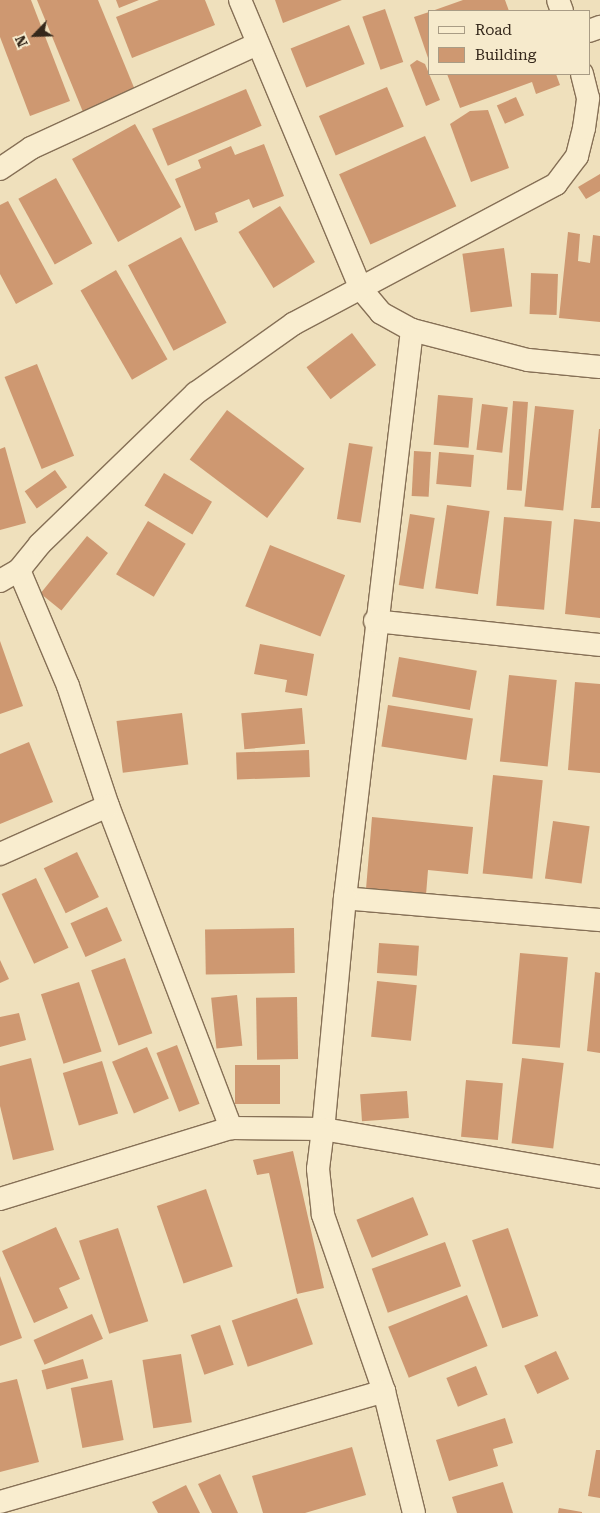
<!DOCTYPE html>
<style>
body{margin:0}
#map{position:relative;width:600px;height:1513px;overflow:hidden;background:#efe0bc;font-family:"Roboto Serif",serif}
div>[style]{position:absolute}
.building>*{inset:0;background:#ce9871;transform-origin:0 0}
.roads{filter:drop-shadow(1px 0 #867056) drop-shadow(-1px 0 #867056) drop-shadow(0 1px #867056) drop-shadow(0 -1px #867056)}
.street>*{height:22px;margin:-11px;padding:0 11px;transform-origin:11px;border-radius:11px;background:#f9edcf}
span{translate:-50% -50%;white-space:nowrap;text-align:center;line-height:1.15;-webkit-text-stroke:4.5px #f6eacc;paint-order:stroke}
.legend{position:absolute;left:428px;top:10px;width:162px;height:65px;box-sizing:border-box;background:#f6eacc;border:1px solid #a99c85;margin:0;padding:6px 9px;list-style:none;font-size:15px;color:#35281b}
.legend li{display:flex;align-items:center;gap:10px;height:25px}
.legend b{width:25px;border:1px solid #a99c85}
.north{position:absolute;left:10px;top:10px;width:50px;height:50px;-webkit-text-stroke:4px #f6eacc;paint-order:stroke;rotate:246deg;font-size:14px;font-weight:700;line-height:20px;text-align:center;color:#35281b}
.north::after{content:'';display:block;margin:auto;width:18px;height:22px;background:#35281b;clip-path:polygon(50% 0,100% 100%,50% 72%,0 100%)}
</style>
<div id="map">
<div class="building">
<div style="clip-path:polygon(0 0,31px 0,70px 101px,30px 116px,0 37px)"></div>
<div style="clip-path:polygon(37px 0,98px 0,135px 90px,83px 112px)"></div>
<div style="clip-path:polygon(116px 0,139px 0,119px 8px)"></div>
<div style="clip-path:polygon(159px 0,205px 0,215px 25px,132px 58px,116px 17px)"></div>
<div style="clip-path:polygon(275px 0,342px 0,283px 23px)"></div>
<div style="clip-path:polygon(463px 0,505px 0,509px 11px,432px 11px)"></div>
<div style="left:385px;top:9px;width:56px;height:24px;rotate:71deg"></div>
<div style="clip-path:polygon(429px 12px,429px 58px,428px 58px,414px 17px)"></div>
<div style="left:349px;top:25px;width:42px;height:63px;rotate:68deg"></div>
<div style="clip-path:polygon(417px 60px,425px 64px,440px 100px,426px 106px,410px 65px)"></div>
<div style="clip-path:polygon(447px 74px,556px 74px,560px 85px,536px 94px,532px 82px,460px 108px)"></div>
<div style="left:387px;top:87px;width:43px;height:74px;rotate:67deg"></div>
<div style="left:246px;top:89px;width:40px;height:102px;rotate:67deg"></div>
<div style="left:516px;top:97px;width:20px;height:21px;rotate:66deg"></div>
<div style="clip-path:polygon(488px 110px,509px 168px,471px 182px,450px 124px,470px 111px)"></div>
<div style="left:135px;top:124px;width:95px;height:72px;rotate:61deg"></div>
<div style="left:425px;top:136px;width:77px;height:94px;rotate:66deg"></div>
<div style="clip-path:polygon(264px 144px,284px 196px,253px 208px,249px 199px,215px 213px,218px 222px,195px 231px,175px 179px,201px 168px,198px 160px,231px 146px,235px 155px)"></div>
<div style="clip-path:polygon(600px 174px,600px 191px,586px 199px,578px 187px)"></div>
<div style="left:56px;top:178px;width:75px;height:43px;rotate:61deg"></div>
<div style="clip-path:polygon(8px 201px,53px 284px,16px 304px,0 274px,0 205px)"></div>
<div style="left:280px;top:206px;width:66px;height:49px;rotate:58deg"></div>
<div style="clip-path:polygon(568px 232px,580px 234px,578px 261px,590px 263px,593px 235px,600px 236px,600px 322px,559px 318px)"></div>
<div style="left:181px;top:237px;width:97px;height:60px;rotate:62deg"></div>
<div style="left:504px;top:248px;width:59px;height:42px;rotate:82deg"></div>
<div style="left:116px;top:270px;width:103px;height:41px;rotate:60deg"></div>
<div style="left:531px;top:273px;width:27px;height:41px;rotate:2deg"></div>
<div style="left:352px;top:333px;width:40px;height:57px;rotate:53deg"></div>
<div style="left:37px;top:364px;width:99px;height:35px;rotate:68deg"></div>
<div style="left:438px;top:395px;width:35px;height:50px;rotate:5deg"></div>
<div style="left:513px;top:401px;width:15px;height:89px;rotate:4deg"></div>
<div style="left:482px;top:404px;width:26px;height:46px;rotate:7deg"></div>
<div style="left:535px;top:406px;width:39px;height:101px;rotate:6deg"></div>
<div style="left:227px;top:410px;width:97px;height:62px;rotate:37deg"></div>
<div style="clip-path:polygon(599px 429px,600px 429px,600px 508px,591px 508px)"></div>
<div style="left:349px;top:443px;width:24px;height:77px;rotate:9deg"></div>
<div style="clip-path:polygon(5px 447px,26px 523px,0 530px,0 449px)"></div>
<div style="left:414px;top:451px;width:17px;height:45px;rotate:3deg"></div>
<div style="left:439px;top:452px;width:35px;height:32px;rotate:5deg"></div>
<div style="left:55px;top:470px;width:21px;height:37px;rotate:55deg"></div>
<div style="left:164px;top:473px;width:56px;height:38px;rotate:31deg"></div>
<div style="left:447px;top:505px;width:43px;height:84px;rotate:8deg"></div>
<div style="left:410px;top:514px;width:25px;height:72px;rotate:9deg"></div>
<div style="left:504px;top:517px;width:48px;height:89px;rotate:5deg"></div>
<div style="clip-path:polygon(574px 519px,600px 522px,600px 618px,565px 614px)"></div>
<div style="left:148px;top:521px;width:44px;height:62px;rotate:31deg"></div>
<div style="left:87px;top:536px;width:27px;height:74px;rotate:39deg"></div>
<div style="left:270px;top:545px;width:81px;height:66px;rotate:22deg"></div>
<div style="clip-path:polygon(0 641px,23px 706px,0 714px)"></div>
<div style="clip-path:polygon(260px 644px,314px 654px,307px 696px,285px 692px,287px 680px,254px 674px)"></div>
<div style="left:399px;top:657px;width:79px;height:40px;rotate:10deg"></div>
<div style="left:509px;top:675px;width:48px;height:87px;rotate:6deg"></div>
<div style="clip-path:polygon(575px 682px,600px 684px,600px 773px,568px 770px)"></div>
<div style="left:388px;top:705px;width:86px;height:42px;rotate:9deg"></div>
<div style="left:302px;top:708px;width:36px;height:61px;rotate:85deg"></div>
<div style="left:182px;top:713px;width:52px;height:66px;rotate:83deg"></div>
<div style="clip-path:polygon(29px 742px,53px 802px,0 824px,0 754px)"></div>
<div style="left:309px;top:750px;width:27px;height:73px;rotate:88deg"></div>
<div style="left:493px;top:775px;width:50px;height:99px;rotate:6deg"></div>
<div style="clip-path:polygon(372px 817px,473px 827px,468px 874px,428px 870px,426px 895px,366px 889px)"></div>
<div style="left:553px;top:821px;width:37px;height:58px;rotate:8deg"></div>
<div style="left:77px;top:852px;width:50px;height:37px;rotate:64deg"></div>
<div style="left:36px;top:878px;width:77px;height:38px;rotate:65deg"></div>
<div style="left:107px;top:907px;width:37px;height:40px;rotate:66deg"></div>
<div style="left:294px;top:928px;width:45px;height:89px;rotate:89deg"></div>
<div style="left:379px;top:943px;width:40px;height:30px;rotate:4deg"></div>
<div style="left:520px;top:953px;width:48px;height:91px;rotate:5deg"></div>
<div style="left:125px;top:958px;width:80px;height:36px;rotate:70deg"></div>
<div style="clip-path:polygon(0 960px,9px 979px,0 983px)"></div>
<div style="clip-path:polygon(595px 972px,600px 973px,600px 1053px,587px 1051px)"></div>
<div style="left:377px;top:981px;width:40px;height:56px;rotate:6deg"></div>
<div style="left:79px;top:982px;width:73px;height:40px;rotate:72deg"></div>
<div style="left:237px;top:995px;width:51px;height:26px;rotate:84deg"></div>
<div style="left:297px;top:997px;width:62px;height:41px;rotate:89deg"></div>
<div style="clip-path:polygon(19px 1013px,26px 1040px,0 1047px,0 1017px)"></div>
<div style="left:177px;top:1045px;width:63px;height:22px;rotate:69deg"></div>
<div style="left:147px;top:1047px;width:56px;height:38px;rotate:67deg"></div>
<div style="clip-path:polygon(31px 1058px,54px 1150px,13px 1160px,0 1106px,0 1066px)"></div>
<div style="left:522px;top:1058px;width:42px;height:86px;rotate:7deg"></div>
<div style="left:102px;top:1061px;width:55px;height:41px;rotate:73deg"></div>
<div style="left:235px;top:1065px;width:45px;height:39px"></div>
<div style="left:466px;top:1080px;width:37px;height:57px;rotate:5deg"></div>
<div style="left:407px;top:1091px;width:27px;height:47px;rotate:86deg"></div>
<div style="clip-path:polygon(293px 1151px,324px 1288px,297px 1294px,269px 1173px,257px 1175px,253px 1160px)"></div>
<div style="left:206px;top:1189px;width:82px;height:52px;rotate:71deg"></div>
<div style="left:413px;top:1197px;width:41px;height:61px;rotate:68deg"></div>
<div style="clip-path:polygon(56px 1227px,80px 1279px,59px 1288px,68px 1308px,34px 1323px,2px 1251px)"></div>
<div style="left:118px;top:1228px;width:98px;height:41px;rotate:72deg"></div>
<div style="left:508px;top:1228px;width:93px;height:38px;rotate:71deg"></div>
<div style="left:445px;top:1242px;width:47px;height:78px;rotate:70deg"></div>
<div style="clip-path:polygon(0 1276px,22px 1338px,0 1346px)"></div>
<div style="left:467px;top:1295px;width:55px;height:85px;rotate:68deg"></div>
<div style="left:297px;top:1298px;width:49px;height:69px;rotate:71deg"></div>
<div style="left:92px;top:1314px;width:27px;height:64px;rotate:66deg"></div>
<div style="left:220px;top:1325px;width:42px;height:31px;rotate:71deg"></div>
<div style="left:556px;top:1351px;width:31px;height:35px;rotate:65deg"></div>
<div style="left:181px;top:1354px;width:69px;height:39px;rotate:81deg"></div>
<div style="left:83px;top:1359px;width:20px;height:43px;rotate:75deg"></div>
<div style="left:476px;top:1366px;width:31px;height:32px;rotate:68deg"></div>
<div style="clip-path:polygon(17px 1379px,39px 1462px,0 1472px,0 1383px)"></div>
<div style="left:112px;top:1380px;width:61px;height:42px;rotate:79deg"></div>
<div style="clip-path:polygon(505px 1418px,513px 1443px,493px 1449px,498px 1466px,449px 1481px,436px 1440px)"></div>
<div style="clip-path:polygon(352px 1447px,366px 1495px,305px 1513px,263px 1513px,252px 1476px)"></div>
<div style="clip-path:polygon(596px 1450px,600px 1450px,600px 1498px,588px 1496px)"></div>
<div style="clip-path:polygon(220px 1474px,238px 1513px,212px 1513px,198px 1484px)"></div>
<div style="clip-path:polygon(503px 1482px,513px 1513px,457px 1513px,452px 1497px)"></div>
<div style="clip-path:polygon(186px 1485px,200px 1513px,158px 1513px,152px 1502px)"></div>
<div style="clip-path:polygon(559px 1508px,582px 1512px,582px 1513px,558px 1513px)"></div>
</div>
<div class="roads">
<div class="street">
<div style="left:240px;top:0;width:313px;rotate:67.3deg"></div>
<div style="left:361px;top:289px;width:31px;rotate:50deg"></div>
<div style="left:381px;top:313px;width:35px;rotate:29deg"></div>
<div style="left:412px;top:330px;width:572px;rotate:96.73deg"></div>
<div style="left:558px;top:0;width:12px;rotate:70deg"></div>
<div style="left:589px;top:31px;width:12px;rotate:-20deg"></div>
<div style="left:0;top:169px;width:37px;rotate:-34deg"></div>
<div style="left:31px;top:148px;width:249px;rotate:-24.7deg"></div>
<div style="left:412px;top:330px;width:120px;rotate:14.5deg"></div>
<div style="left:528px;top:360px;width:72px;rotate:5.6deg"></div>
<div style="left:19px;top:570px;width:126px;rotate:67.1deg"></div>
<div style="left:68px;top:686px;width:126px;rotate:71.6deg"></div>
<div style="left:108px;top:806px;width:345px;rotate:69.1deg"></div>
<div style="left:0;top:581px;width:22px;rotate:-30deg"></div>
<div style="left:19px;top:570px;width:33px;rotate:-51deg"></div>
<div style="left:40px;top:544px;width:217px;rotate:-44.1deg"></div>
<div style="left:196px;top:393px;width:119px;rotate:-35.4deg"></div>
<div style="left:293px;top:324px;width:298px;rotate:-28deg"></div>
<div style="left:556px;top:184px;width:35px;rotate:-53deg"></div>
<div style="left:577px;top:156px;width:29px;rotate:-76deg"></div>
<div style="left:584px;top:128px;width:30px;rotate:-82deg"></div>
<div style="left:588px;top:98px;width:25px;rotate:-104deg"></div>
<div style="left:375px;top:621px;width:226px;rotate:6.1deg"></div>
<div style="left:0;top:854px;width:118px;rotate:-24deg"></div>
<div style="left:600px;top:920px;width:256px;rotate:-175.1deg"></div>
<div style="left:345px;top:898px;width:232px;rotate:95.4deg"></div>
<div style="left:323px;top:1129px;width:281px;rotate:9.8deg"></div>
<div style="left:0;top:1199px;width:242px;rotate:-17.1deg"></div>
<div style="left:231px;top:1128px;width:92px;rotate:0.6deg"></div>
<div style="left:323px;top:1129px;width:40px;rotate:97.1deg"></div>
<div style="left:318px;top:1169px;width:46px;rotate:83.8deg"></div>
<div style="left:323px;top:1215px;width:186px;rotate:70.9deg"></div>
<div style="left:0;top:1502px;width:400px;rotate:-16.1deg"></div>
<div style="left:384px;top:1391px;width:126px;rotate:76.2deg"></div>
</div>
</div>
<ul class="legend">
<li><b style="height:6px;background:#f9edcf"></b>Road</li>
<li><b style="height:14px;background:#ce9871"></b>Building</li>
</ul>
<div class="north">N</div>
</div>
